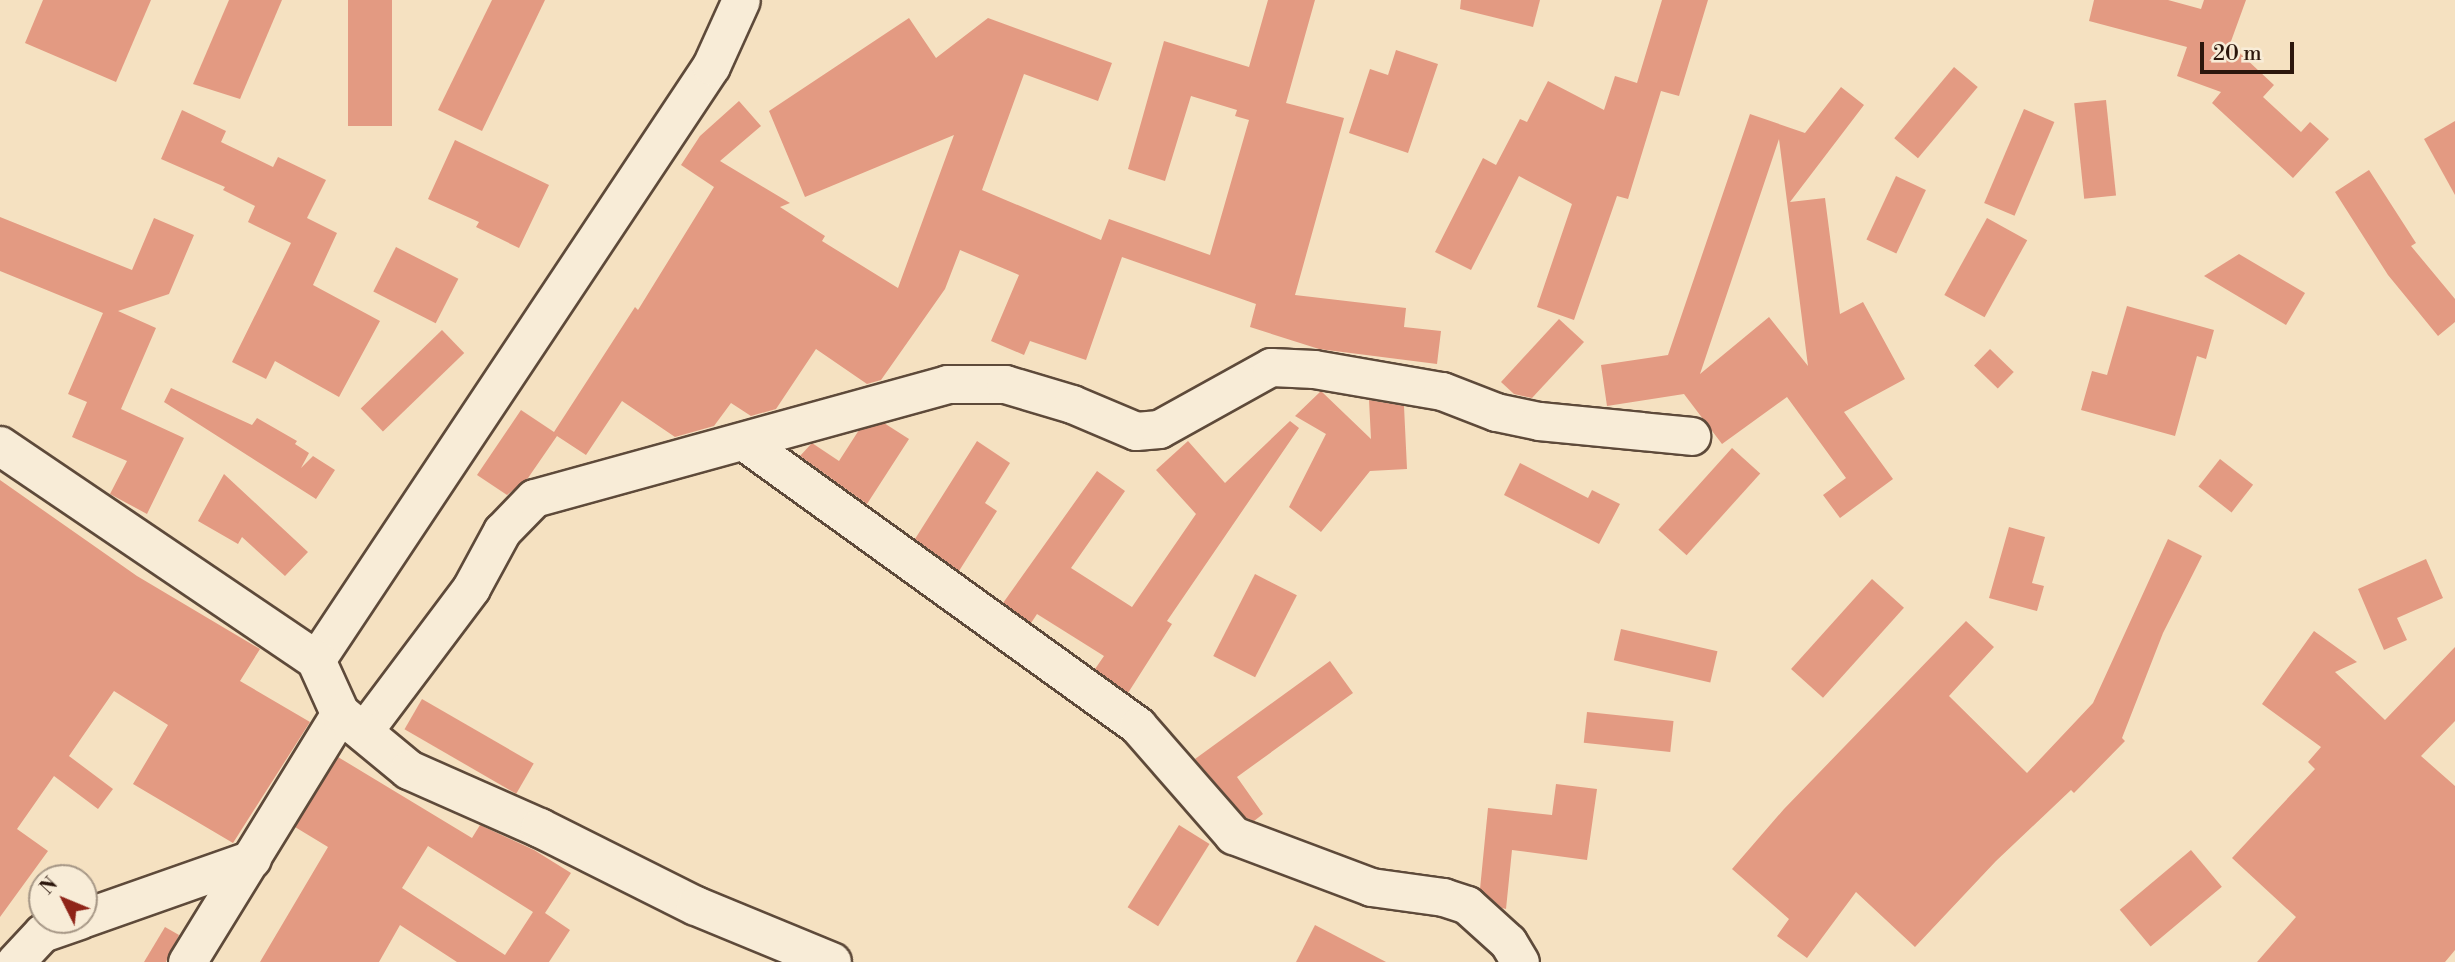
<!DOCTYPE html>
<style>
body{margin:0}
#map{position:relative;width:2455px;height:962px;overflow:hidden;background:#f5e1c1;font-family:"Libre Bodoni",serif}
div>[style]{position:absolute}
.building>*{inset:0;background:#e39a82;transform-origin:0 0}
.roads{filter:drop-shadow(2px 0 #5e4a3a) drop-shadow(-2px 0 #5e4a3a) drop-shadow(0 2px #5e4a3a) drop-shadow(0 -2px #5e4a3a)}
.street>*{height:37px;margin:-18.5px;padding:0 18.5px;transform-origin:18.5px;border-radius:18.5px;background:#f8ecd7}
.secondary>*{height:38px;margin:-19px;padding:0 19px;transform-origin:19px;border-radius:19px;background:#f8ecd7}
span{translate:-50% -50%;white-space:nowrap;text-align:center;line-height:1.15;-webkit-text-stroke:5px #f8ecd7;paint-order:stroke}
.north{position:absolute;left:28px;top:864px;width:70px;height:70px;box-sizing:border-box;background:#f8ecd7;border:2px solid #a69786;border-radius:50%;rotate:313deg;font-size:19px;font-weight:700;line-height:28px;text-align:center;color:#2c170d}
.north::after{content:'';display:block;margin:auto;width:24px;height:32px;background:#8f2418;clip-path:polygon(50% 0,100% 100%,50% 72%,0 100%)}
.scale{position:absolute;left:2200px;top:42px;width:94px;height:32px;box-sizing:border-box;border:4px solid #2c170d;border-top:0;padding-left:9px;font-size:21px;line-height:24px;white-space:nowrap;color:#2c170d;-webkit-text-stroke:5px #f8ecd7;paint-order:stroke}
</style>
<div id="map">
<div class="building">
<div style="clip-path:polygon(43px 0,151px 0,116px 82px,25px 43px)"></div>
<div style="clip-path:polygon(229px 0,282px 0,240px 99px,193px 84px)"></div>
<div style="left:348px;top:0;width:44px;height:126px"></div>
<div style="clip-path:polygon(492px 0,545px 0,482px 131px,438px 110px)"></div>
<div style="clip-path:polygon(1268px 0,1315px 0,1286px 103px,1344px 118px,1295px 295px,1406px 308px,1404px 327px,1441px 331px,1437px 364px,1319px 349px,1250px 327px,1256px 304px,1122px 257px,1086px 360px,1030px 341px,1024px 355px,991px 341px,1019px 275px,960px 250px,945px 289px,881px 380px,867px 384px,816px 349px,776px 409px,751px 416px,731px 403px,714px 426px,675px 437px,622px 401px,586px 455px,557px 436px,528px 478px,507px 495px,477px 475px,521px 410px,554px 432px,635px 307px,638px 310px,714px 187px,681px 165px,700px 136px,739px 101px,761px 126px,720px 161px,790px 203px,780px 207px,825px 236px,822px 241px,898px 288px,954px 135px,805px 197px,769px 111px,909px 18px,936px 58px,988px 18px,1112px 63px,1098px 101px,1024px 74px,982px 190px,1101px 240px,1109px 219px,1210px 255px,1249px 120px,1235px 116px,1237px 110px,1191px 96px,1165px 181px,1128px 169px,1164px 41px,1249px 67px)"></div>
<div style="clip-path:polygon(1461px 0,1540px 0,1533px 27px,1460px 9px)"></div>
<div style="clip-path:polygon(1662px 0,1708px 0,1679px 96px,1661px 91px,1628px 199px,1617px 196px,1574px 320px,1537px 307px,1572px 204px,1519px 176px,1471px 270px,1435px 252px,1483px 158px,1496px 165px,1520px 119px,1527px 122px,1548px 81px,1604px 110px,1615px 76px,1637px 83px)"></div>
<div style="clip-path:polygon(2094px 0,2168px 0,2201px 9px,2204px 0,2246px 0,2230px 44px,2274px 85px,2263px 97px,2301px 132px,2310px 122px,2329px 139px,2293px 178px,2212px 103px,2221px 92px,2177px 76px,2187px 47px,2089px 21px)"></div>
<div style="clip-path:polygon(1396px 50px,1438px 64px,1408px 153px,1349px 133px,1370px 69px,1388px 75px)"></div>
<div style="left:1954px;top:67px;width:31px;height:93px;rotate:40deg"></div>
<div style="clip-path:polygon(evenodd,1841px 87px,1864px 105px,1790px 202px,1825px 198px,1840px 314px,1863px 302px,1905px 379px,1844px 412px,1893px 479px,1840px 518px,1823px 495px,1846px 478px,1787px 397px,1722px 444px,1684px 394px,1607px 406px,1601px 365px,1668px 355px,1750px 114px,1805px 133px,1841px 87px,1779px 139px,1808px 366px,1769px 317px,1700px 374px,1779px 139px)"></div>
<div style="left:2106px;top:100px;width:96px;height:32px;rotate:84deg"></div>
<div style="left:2024px;top:109px;width:33px;height:102px;rotate:23deg"></div>
<div style="clip-path:polygon(182px 110px,226px 131px,221px 142px,273px 167px,278px 157px,326px 180px,307px 218px,337px 233px,313px 285px,380px 321px,339px 397px,275px 361px,266px 379px,232px 362px,291px 243px,248px 222px,255px 206px,223px 190px,225px 187px,161px 159px)"></div>
<div style="clip-path:polygon(2455px 121px,2455px 195px,2424px 139px)"></div>
<div style="clip-path:polygon(455px 140px,549px 185px,519px 248px,476px 227px,479px 222px,428px 199px)"></div>
<div style="clip-path:polygon(2369px 170px,2416px 243px,2411px 246px,2455px 299px,2455px 322px,2438px 336px,2388px 275px,2335px 192px)"></div>
<div style="left:1896px;top:176px;width:33px;height:70px;rotate:25deg"></div>
<div style="clip-path:polygon(0 217px,132px 270px,154px 218px,194px 235px,169px 294px,118px 311px,156px 328px,121px 409px,184px 438px,147px 514px,110px 494px,127px 461px,72px 437px,87px 402px,68px 394px,103px 313px,0 271px)"></div>
<div style="left:1987px;top:218px;width:46px;height:88px;rotate:29deg"></div>
<div style="left:396px;top:247px;width:70px;height:50px;rotate:27deg"></div>
<div style="clip-path:polygon(2239px 254px,2305px 293px,2286px 325px,2204px 276px)"></div>
<div style="clip-path:polygon(2127px 306px,2214px 330px,2206px 359px,2197px 356px,2175px 436px,2081px 410px,2092px 371px,2107px 375px)"></div>
<div style="clip-path:polygon(1559px 319px,1584px 342px,1532px 398px,1514px 394px,1501px 382px)"></div>
<div style="left:442px;top:330px;width:32px;height:113px;rotate:46deg"></div>
<div style="left:1990px;top:349px;width:33px;height:23px;rotate:44deg"></div>
<div style="clip-path:polygon(171px 388px,252px 425px,257px 418px,297px 441px,295px 444px,309px 453px,301px 468px,313px 456px,335px 470px,316px 499px,164px 402px)"></div>
<div style="clip-path:polygon(1321px 391px,1371px 439px,1369px 400px,1404px 406px,1407px 469px,1370px 471px,1321px 532px,1289px 507px,1326px 434px,1295px 416px)"></div>
<div style="clip-path:polygon(1290px 421px,1299px 428px,1167px 621px,1172px 624px,1128px 693px,1095px 669px,1104px 656px,1037px 614px,1031px 623px,1003px 603px,1097px 471px,1125px 491px,1071px 568px,1132px 607px,1196px 514px,1156px 470px,1188px 441px,1225px 483px)"></div>
<div style="clip-path:polygon(884px 423px,909px 439px,867px 504px,800px 456px,812px 443px,839px 461px,859px 430px)"></div>
<div style="clip-path:polygon(977px 441px,1010px 463px,985px 503px,997px 511px,959px 571px,915px 539px)"></div>
<div style="left:1732px;top:448px;width:38px;height:110px;rotate:42deg"></div>
<div style="left:2220px;top:459px;width:42px;height:35px;rotate:38deg"></div>
<div style="clip-path:polygon(1520px 463px,1588px 498px,1592px 490px,1620px 504px,1599px 544px,1504px 495px)"></div>
<div style="clip-path:polygon(224px 474px,308px 552px,285px 576px,242px 537px,238px 544px,198px 521px)"></div>
<div style="clip-path:polygon(0 480px,137px 576px,260px 649px,240px 681px,310px 722px,233px 843px,133px 784px,168px 725px,114px 691px,69px 756px,113px 789px,98px 809px,54px 776px,17px 829px,48px 851px,0 917px)"></div>
<div style="clip-path:polygon(2009px 527px,2045px 537px,2032px 583px,2044px 586px,2037px 611px,1989px 598px)"></div>
<div style="clip-path:polygon(2168px 539px,2202px 556px,2163px 633px,2122px 738px,2125px 741px,2074px 793px,2071px 790px,1996px 861px,1915px 947px,1856px 892px,1807px 958px,1777px 936px,1789px 919px,1732px 869px,1784px 809px,1966px 621px,1994px 647px,1949px 696px,2027px 773px,2093px 703px)"></div>
<div style="clip-path:polygon(2426px 559px,2443px 598px,2397px 618px,2407px 640px,2384px 650px,2358px 589px)"></div>
<div style="left:1255px;top:574px;width:47px;height:92px;rotate:27deg"></div>
<div style="left:1872px;top:579px;width:43px;height:121px;rotate:42deg"></div>
<div style="left:1621px;top:629px;width:99px;height:32px;rotate:13deg"></div>
<div style="clip-path:polygon(2314px 631px,2357px 662px,2335px 672px,2385px 720px,2455px 647px,2455px 721px,2421px 756px,2455px 786px,2455px 950px,2445px 962px,2257px 962px,2296px 917px,2232px 858px,2315px 769px,2308px 762px,2321px 747px,2262px 704px)"></div>
<div style="clip-path:polygon(1330px 661px,1353px 693px,1237px 777px,1263px 814px,1254px 821px,1245px 817px,1195px 759px)"></div>
<div style="left:422px;top:699px;width:129px;height:35px;rotate:30deg"></div>
<div style="left:1587px;top:712px;width:87px;height:31px;rotate:6deg"></div>
<div style="clip-path:polygon(evenodd,338px 757px,472px 838px,480px 825px,534px 850px,571px 873px,545px 913px,570px 930px,549px 962px,457px 962px,400px 925px,379px 962px,260px 962px,328px 847px,295px 827px,338px 757px,428px 846px,533px 912px,505px 955px,402px 888px,428px 846px)"></div>
<div style="clip-path:polygon(1556px 784px,1597px 789px,1587px 860px,1512px 850px,1506px 909px,1502px 908px,1480px 889px,1488px 808px,1552px 815px)"></div>
<div style="left:1179px;top:825px;width:36px;height:97px;rotate:32deg"></div>
<div style="left:2191px;top:850px;width:48px;height:93px;rotate:50deg"></div>
<div style="clip-path:polygon(1315px 925px,1386px 962px,1296px 962px)"></div>
<div style="clip-path:polygon(165px 927px,179px 935px,166px 962px,144px 962px)"></div>
</div>
<div class="roads">
<div class="street">
<div style="left:746px;top:443px;width:483px;rotate:35.8deg"></div>
<div style="left:1138px;top:726px;width:145px;rotate:48.9deg"></div>
<div style="left:1233px;top:835px;width:147px;rotate:20.6deg"></div>
<div style="left:1371px;top:887px;width:73px;rotate:7.9deg"></div>
<div style="left:1443px;top:897px;width:25px;rotate:18deg"></div>
<div style="left:1467px;top:905px;width:55px;rotate:42.1deg"></div>
<div style="left:1508px;top:942px;width:23px;rotate:59deg"></div>
<div style="left:316px;top:660px;width:713px;rotate:-56.38deg"></div>
<div style="left:711px;top:66px;width:72px;rotate:-65.6deg"></div>
<div style="left:363px;top:732px;width:180px;rotate:-53.1deg"></div>
<div style="left:471px;top:588px;width:65px;rotate:-61.5deg"></div>
<div style="left:502px;top:531px;width:46px;rotate:-45.9deg"></div>
<div style="left:534px;top:498px;width:428px;rotate:-15.4deg"></div>
<div style="left:947px;top:384px;width:58px"></div>
<div style="left:1005px;top:384px;width:70px;rotate:16.6deg"></div>
<div style="left:1072px;top:404px;width:69px;rotate:22.9deg"></div>
<div style="left:1136px;top:431px;width:23px;rotate:-5deg"></div>
<div style="left:1159px;top:429px;width:128px;rotate:-29deg"></div>
<div style="left:1271px;top:367px;width:43px;rotate:2.7deg"></div>
<div style="left:1314px;top:369px;width:130px;rotate:9.8deg"></div>
<div style="left:1442px;top:391px;width:58px;rotate:21.3deg"></div>
<div style="left:1496px;top:412px;width:44px;rotate:11.8deg"></div>
<div style="left:1539px;top:421px;width:153px;rotate:5.6deg"></div>
<div style="left:84px;top:918px;width:178px;rotate:-19.4deg"></div>
<div style="left:15px;top:962px;width:40px;rotate:-47deg"></div>
<div style="left:42px;top:933px;width:39px;rotate:-19deg"></div>
<div style="left:187px;top:962px;width:292px;rotate:-58.4deg"></div>
</div>
<div class="secondary">
<div style="left:0;top:446px;width:382px;rotate:34.1deg"></div>
<div style="left:316px;top:660px;width:58px;rotate:65.6deg"></div>
<div style="left:340px;top:713px;width:89px;rotate:39.6deg"></div>
<div style="left:409px;top:770px;width:143px;rotate:23.9deg"></div>
<div style="left:540px;top:828px;width:174px;rotate:26.6deg"></div>
<div style="left:696px;top:906px;width:147px;rotate:22.4deg"></div>
</div>
</div>
<div class="north">N</div>
<div class="scale">20 m</div>
</div>
